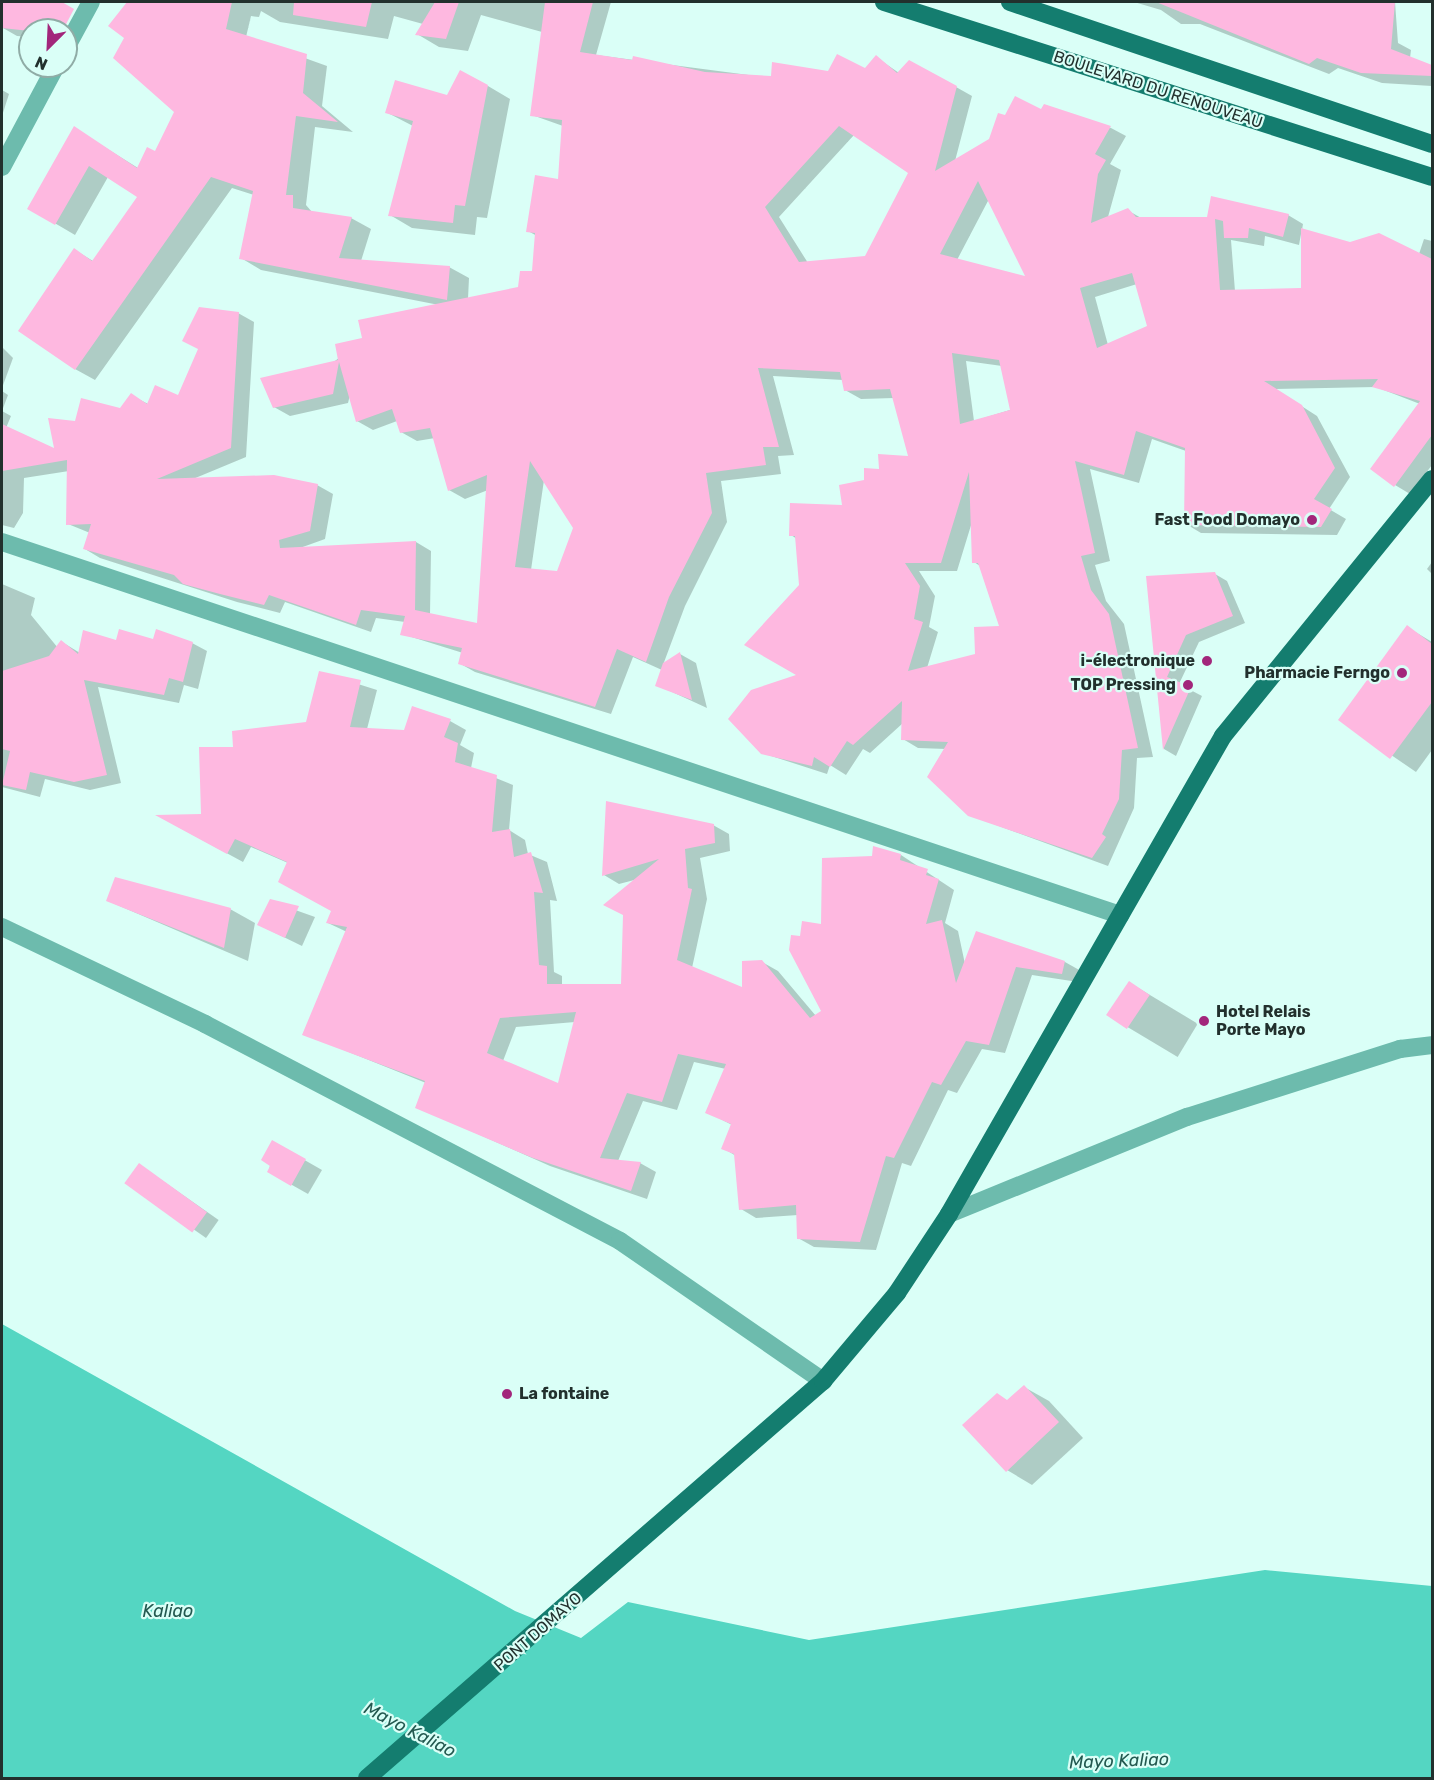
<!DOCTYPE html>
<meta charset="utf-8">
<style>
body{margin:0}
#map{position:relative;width:1434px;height:1780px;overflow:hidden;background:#dafff7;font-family:Rubik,sans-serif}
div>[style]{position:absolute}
.water>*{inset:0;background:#54d6c2}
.shadow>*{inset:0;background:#0003;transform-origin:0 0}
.building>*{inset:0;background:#feb8e0;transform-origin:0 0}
.minor>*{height:18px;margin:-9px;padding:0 9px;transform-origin:9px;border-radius:9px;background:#6dbbad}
.major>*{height:18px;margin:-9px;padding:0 9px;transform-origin:9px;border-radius:9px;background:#147d6f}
.dots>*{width:16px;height:16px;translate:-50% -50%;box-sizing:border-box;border:3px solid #dafff7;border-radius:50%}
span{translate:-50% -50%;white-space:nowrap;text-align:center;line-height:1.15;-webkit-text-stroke:4.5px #dafff7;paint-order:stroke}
.street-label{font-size:16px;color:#22302d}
.poi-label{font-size:16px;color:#22302d;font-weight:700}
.right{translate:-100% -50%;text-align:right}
.left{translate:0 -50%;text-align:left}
.water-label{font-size:18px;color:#235950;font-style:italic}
.frame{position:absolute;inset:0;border:3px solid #22302d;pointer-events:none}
.north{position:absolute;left:18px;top:18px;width:60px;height:60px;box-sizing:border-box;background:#dafff7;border:2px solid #90aca6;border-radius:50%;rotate:204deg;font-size:16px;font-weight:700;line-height:24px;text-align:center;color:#22302d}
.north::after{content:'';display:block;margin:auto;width:21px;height:27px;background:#a2267b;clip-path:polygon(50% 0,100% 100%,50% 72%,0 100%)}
</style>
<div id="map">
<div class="water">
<div style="clip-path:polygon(2px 1324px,515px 1611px,581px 1638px,628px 1602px,809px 1640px,1265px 1570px,1432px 1586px,1432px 1778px,2px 1778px)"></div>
</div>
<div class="shadow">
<div style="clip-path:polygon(2px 2px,59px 2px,72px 9px,30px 30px,30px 37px,17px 36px,3px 28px)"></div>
<div style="clip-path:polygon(evenodd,160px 2px,611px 2px,596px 55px,772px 78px,865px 70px,876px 57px,899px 73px,956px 87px,972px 96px,955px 161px,990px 140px,1005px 116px,1041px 111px,1045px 105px,1111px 128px,1126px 136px,1110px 164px,1121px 170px,1108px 217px,1127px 210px,1143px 219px,1288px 215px,1303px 224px,1302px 230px,1350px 243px,1419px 254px,1424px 239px,1432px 241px,1432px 465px,1410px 494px,1395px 485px,1420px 404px,1376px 387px,1275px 389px,1317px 416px,1350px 477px,1329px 509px,1346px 519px,1337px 535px,1201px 533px,1186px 524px,1186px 451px,1152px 439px,1139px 483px,1090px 469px,1110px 561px,1095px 565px,1106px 601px,1124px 624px,1153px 757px,1137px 758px,1134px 808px,1108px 866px,969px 815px,946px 749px,918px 748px,903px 739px,903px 723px,870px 753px,863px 749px,846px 775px,830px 765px,827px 774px,762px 753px,799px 676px,801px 585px,797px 539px,791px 535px,844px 507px,880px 471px,910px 457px,894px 398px,861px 399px,845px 390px,843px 380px,773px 376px,794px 455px,778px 456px,781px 474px,721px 481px,727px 522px,685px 606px,663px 665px,680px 654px,696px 663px,707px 708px,657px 685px,662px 670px,633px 657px,611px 714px,475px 672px,459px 663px,463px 653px,402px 634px,405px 622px,376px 618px,371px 632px,285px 602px,280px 613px,237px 602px,100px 558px,85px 549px,90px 533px,68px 524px,69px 471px,24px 478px,23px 513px,14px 528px,2px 525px,2px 391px,8px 395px,2px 411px,11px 416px,6px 428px,56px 451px,76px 423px,121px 410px,131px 395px,148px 404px,178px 397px,238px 313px,254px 322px,246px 457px,193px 479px,317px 485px,333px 494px,325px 539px,300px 548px,416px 542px,431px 551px,430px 615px,479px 625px,488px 490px,465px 499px,449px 490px,435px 438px,417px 441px,401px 432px,397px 421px,373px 430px,357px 421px,350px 395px,348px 403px,290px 416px,274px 407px,364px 339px,439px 305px,261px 270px,241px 258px,254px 195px,232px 188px,95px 380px,75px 369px,75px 250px,93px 261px,139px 197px,108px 177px,75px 235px,29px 208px,74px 128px,138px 168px,156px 153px,175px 112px,148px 21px,160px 2px,261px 11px,280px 22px,388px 39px,394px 16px,423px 24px,417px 34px,439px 47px,468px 51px,481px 15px,542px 32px,532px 115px,563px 126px,560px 181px,528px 231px,537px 236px,533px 273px,519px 289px,468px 299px,469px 278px,449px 267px,361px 261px,371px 229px,351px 218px,312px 212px,306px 205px,315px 127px,353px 132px,322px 106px,327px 66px,246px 37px,251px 16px,259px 17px,261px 11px,160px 2px,854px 135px,910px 172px,866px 257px,808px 263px,779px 217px,854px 135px,160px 2px,989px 199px,1028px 278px,957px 260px,989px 199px,160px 2px,1301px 234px,1303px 290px,1235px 291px,1231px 240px,1264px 246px,1265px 236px,1299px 245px,1301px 234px,160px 2px,1137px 284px,1149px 327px,1108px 345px,1095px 297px,1137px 284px,160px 2px,966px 361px,1002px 366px,1013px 409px,974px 421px,966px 361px,160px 2px,544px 480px,575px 528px,558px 573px,531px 570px,544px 480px,160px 2px,972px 522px,974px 562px,980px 566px,1001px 628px,976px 655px,927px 668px,938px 632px,929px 627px,935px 596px,919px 571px,957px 571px,972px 522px)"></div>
<div style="clip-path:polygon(1134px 2px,1311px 2px,1338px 13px,1337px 2px,1395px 2px,1398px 43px,1411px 50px,1410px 58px,1432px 67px,1432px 86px,1382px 83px,1338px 68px,1329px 74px,1200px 24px,1181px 24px,1161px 10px)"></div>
<div style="clip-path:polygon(488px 86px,510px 99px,487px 218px,477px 217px,475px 235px,412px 228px,390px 215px,413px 126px,386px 112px)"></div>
<div style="clip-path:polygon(2px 90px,9px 94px,2px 116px)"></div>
<div style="clip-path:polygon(2px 347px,13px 358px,2px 388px)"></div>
<div style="clip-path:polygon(1432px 562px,1432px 574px,1427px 569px)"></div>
<div style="clip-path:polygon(1215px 574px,1227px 581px,1245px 623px,1199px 642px,1179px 684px,1202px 696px,1176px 756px,1164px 749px,1148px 577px)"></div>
<div style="clip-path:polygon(2px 584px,35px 598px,31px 615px,58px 648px,62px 642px,80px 653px,117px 642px,154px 641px,192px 643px,207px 651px,198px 689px,184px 685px,179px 703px,98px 687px,121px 783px,90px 790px,45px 779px,40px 797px,2px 787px)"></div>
<div style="clip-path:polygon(1407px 627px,1432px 642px,1432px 750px,1416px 772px,1340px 720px)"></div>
<div style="clip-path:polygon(evenodd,320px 672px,377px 690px,367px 729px,406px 732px,450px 721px,466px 730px,460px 745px,474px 753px,471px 768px,513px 785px,509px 830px,525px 840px,528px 854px,547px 862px,557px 901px,550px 900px,554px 972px,562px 976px,562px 985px,622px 986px,638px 879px,619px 884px,604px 875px,713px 825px,729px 834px,730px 851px,700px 858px,707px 899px,692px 968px,744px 989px,762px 962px,778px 971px,816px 1016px,823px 1011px,801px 937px,823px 926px,901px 855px,954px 890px,945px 923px,958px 931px,965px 964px,977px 933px,1065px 962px,1081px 971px,1078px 982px,1032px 975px,1005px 1053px,982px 1049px,957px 1093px,948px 1090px,911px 1166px,902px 1163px,876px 1250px,814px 1247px,798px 1238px,798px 1215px,756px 1218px,741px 1209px,736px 1156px,723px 1148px,732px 1125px,707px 1112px,726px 1069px,694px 1062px,677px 1110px,643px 1101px,618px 1161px,640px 1163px,656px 1172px,647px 1199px,550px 1166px,417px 1107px,426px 1083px,304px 1034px,347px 932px,328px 923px,333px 910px,288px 863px,251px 847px,243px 862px,173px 824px,202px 815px,235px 748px,307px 723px,320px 672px,575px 1022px,559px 1085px,503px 1061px,516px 1027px,575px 1022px)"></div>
<div style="clip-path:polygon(108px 901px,230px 909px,255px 923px,248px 961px)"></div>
<div style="clip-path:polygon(270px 901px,315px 917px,302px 946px,259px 925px)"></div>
<div style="left:1130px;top:983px;width:79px;height:39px;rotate:31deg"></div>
<div style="clip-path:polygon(273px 1142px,322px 1170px,308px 1194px,269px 1172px)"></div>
<div style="left:140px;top:1165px;width:96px;height:22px;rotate:35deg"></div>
<div style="clip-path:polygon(1024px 1387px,1049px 1401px,1083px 1438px,1032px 1485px,1007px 1470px,1006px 1402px)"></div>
</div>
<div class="building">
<div style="clip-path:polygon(2px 2px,62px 2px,74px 9px,63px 30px,30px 31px,2px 28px)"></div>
<div style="clip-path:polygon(127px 2px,232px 2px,226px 29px,307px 54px,303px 93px,338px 122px,296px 116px,286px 195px,293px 195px,293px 208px,352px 217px,339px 258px,450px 266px,447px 300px,239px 259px,253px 191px,211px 177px,75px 370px,18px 331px,74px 248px,92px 261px,137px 197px,89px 166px,55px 225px,27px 209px,74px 126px,137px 168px,147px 147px,155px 151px,174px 112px,113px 58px,124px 38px,108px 26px)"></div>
<div style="clip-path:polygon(294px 2px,372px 2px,366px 27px,293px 15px)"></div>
<div style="clip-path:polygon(435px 2px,459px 2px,446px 39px,415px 35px)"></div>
<div style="clip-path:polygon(evenodd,545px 2px,593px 2px,580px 52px,632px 60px,633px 56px,705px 72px,771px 76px,772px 62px,828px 71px,837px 54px,865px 68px,876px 55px,897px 73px,909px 60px,957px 86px,935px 171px,989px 139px,998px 113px,1005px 115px,1015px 96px,1041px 109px,1044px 104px,1111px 126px,1095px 154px,1106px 160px,1098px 174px,1091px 223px,1128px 208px,1136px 217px,1207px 217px,1211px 196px,1289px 214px,1283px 237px,1249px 228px,1248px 238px,1224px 238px,1223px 221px,1215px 219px,1220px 290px,1301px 288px,1301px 228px,1350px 242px,1379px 233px,1432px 259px,1432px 435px,1394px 487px,1370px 469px,1420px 401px,1372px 387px,1378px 379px,1264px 381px,1302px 405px,1335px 468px,1314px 499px,1332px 509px,1321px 527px,1184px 525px,1185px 448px,1136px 431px,1124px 475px,1075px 461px,1095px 553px,1081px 556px,1091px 590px,1109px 614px,1138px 748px,1122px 750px,1119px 799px,1102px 834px,1106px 837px,1092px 858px,968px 816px,927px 777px,948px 742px,901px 740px,902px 701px,853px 745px,847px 741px,830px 767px,814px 757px,812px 766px,761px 754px,728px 719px,751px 690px,796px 675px,744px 645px,799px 585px,795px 536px,789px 536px,790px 503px,842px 505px,839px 485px,864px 480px,864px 468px,879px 469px,878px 454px,908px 456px,890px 389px,844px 391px,840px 372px,758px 368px,779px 447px,763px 447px,766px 465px,706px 473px,712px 513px,669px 597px,646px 662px,617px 649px,595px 707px,458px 664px,462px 648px,400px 635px,405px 616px,361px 610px,356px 625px,269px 595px,264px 605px,220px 594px,183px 584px,174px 575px,83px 549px,91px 524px,66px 525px,67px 460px,2px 471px,2px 424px,54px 448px,48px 418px,75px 421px,81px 398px,120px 408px,131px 393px,147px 404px,155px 385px,178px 395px,198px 349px,182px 341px,199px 307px,239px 312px,231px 448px,157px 479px,274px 475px,318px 484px,310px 531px,279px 540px,280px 548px,416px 541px,415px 610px,477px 623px,487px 475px,448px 491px,430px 428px,400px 433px,392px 409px,356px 422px,339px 362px,333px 394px,273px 408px,260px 378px,338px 360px,335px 344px,362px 338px,358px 320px,518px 287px,520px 271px,532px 271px,535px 233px,526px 232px,535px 175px,558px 179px,562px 120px,530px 116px,545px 2px,839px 126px,908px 173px,865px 256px,799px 262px,765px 207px,839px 126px,545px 2px,978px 181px,1025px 276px,940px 254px,978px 181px,545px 2px,1132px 273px,1147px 326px,1097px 348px,1080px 288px,1132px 273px,545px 2px,952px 353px,999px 360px,1010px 410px,960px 424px,952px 353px,545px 2px,530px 461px,573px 528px,557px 571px,515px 567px,530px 461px,545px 2px,969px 472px,972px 563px,978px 563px,999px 626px,974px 627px,975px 654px,908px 671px,923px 622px,914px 619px,920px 586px,905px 563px,941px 563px,969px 472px)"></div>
<div style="clip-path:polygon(1156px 2px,1395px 2px,1391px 49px,1432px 65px,1432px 76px,1361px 73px,1317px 58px,1309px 64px)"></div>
<div style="clip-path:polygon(460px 70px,488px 85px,465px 206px,455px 205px,453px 223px,388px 216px,413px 121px,385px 113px,395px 80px,447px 95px)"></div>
<div style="clip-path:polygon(1215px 572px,1233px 616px,1186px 635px,1167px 677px,1191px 687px,1163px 750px,1146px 576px)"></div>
<div style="clip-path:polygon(1407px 625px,1432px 644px,1432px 702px,1390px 759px,1338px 720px)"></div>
<div style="clip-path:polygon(119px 629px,153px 639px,156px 629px,193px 642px,183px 682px,169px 678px,164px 695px,84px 680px,107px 775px,74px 782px,30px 772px,26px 790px,2px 785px,10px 751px,2px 749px,2px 671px,49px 656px,61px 640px,78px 654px,83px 630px,116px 640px)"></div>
<div style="clip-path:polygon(680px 652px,692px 700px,655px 686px,663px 663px)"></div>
<div style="clip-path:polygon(evenodd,319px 671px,361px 680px,350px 727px,404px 730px,412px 706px,451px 719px,444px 737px,458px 743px,455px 762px,497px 775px,492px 832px,510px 829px,514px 857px,531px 852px,543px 893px,534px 892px,539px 965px,547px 966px,547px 984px,621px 984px,623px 915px,603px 905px,659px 859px,602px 876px,606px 801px,714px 824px,715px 843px,685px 849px,688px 888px,692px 889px,677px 960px,742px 987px,742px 961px,762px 960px,810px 1018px,821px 1011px,789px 950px,791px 935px,800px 936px,802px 921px,821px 924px,822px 858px,872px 856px,873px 846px,901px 854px,900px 860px,928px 869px,926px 875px,939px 879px,926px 924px,942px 920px,956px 983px,976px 931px,1065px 961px,1062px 974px,1016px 967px,989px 1045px,966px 1041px,941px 1085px,932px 1082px,894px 1158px,886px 1156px,860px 1242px,797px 1239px,796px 1205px,739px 1210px,734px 1154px,721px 1149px,731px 1124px,705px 1113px,726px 1064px,678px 1054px,662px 1102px,627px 1093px,600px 1158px,641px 1162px,631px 1191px,533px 1158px,415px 1108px,425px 1081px,302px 1035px,347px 927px,326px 923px,331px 911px,278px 882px,287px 862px,235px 839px,227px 854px,155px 815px,201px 814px,199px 747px,233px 747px,232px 731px,306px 722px,319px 671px,576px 1012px,558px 1083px,487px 1053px,500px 1018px,576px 1012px)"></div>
<div style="clip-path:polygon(115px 877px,231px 908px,224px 948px,106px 901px)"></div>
<div style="clip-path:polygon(270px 899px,299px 906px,285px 938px,257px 925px)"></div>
<div style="left:1129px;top:981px;width:25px;height:41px;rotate:34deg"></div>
<div style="clip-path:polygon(272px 1140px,306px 1159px,291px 1186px,267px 1172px,270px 1166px,261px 1160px)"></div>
<div style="left:139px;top:1163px;width:84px;height:25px;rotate:36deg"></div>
<div style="clip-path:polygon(1024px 1385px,1059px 1422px,1006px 1472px,962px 1425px,997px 1393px,1007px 1400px)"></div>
</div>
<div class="minor">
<div style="left:66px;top:48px;width:52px;rotate:-61.5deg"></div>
<div style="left:2px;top:167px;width:115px;rotate:-61.9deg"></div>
<div style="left:2px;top:542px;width:1179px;rotate:18.45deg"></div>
<div style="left:2px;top:927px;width:225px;rotate:25.5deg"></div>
<div style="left:205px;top:1024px;width:468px;rotate:27.6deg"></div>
<div style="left:620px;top:1241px;width:247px;rotate:34.6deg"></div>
<div style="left:949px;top:1214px;width:257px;rotate:-22.2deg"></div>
<div style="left:1187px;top:1117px;width:224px;rotate:-17.7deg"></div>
<div style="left:1400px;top:1049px;width:32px;rotate:-7deg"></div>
</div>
<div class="major">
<div style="left:884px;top:2px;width:575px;rotate:17.71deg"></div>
<div style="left:1010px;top:2px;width:445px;rotate:18.6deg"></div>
<div style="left:367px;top:1778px;width:605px;rotate:-41.04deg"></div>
<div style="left:823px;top:1381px;width:115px;rotate:-49.9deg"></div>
<div style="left:897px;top:1293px;width:95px;rotate:-56.6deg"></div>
<div style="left:949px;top:1214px;width:551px;rotate:-60.18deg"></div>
<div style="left:1223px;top:736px;width:331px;rotate:-50.9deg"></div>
</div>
<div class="dots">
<div style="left:1312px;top:520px;background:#a2267b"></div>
<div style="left:1207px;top:661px;background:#a2267b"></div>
<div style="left:1402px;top:673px;background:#a2267b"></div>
<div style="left:1188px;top:685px;background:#a2267b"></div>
<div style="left:1204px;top:1021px;background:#a2267b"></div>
<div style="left:507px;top:1394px;background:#a2267b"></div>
</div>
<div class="street-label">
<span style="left:1158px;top:90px;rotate:18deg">BOULEVARD DU RENOUVEAU</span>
<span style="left:538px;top:1632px;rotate:-41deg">PONT DOMAYO</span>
</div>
<div class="poi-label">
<span class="right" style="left:1300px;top:520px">Fast Food Domayo</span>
<span class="right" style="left:1195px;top:661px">i-électronique</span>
<span class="right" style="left:1390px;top:673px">Pharmacie Ferngo</span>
<span class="right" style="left:1176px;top:685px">TOP Pressing</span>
<span class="left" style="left:1216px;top:1021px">Hotel Relais<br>Porte Mayo</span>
<span class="left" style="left:519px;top:1394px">La fontaine</span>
</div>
<div class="water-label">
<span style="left:168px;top:1611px">Kaliao</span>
<span style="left:410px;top:1730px;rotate:27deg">Mayo Kaliao</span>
<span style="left:1119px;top:1761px;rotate:-2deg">Mayo Kaliao</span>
</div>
<div class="frame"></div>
<div class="north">N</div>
</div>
